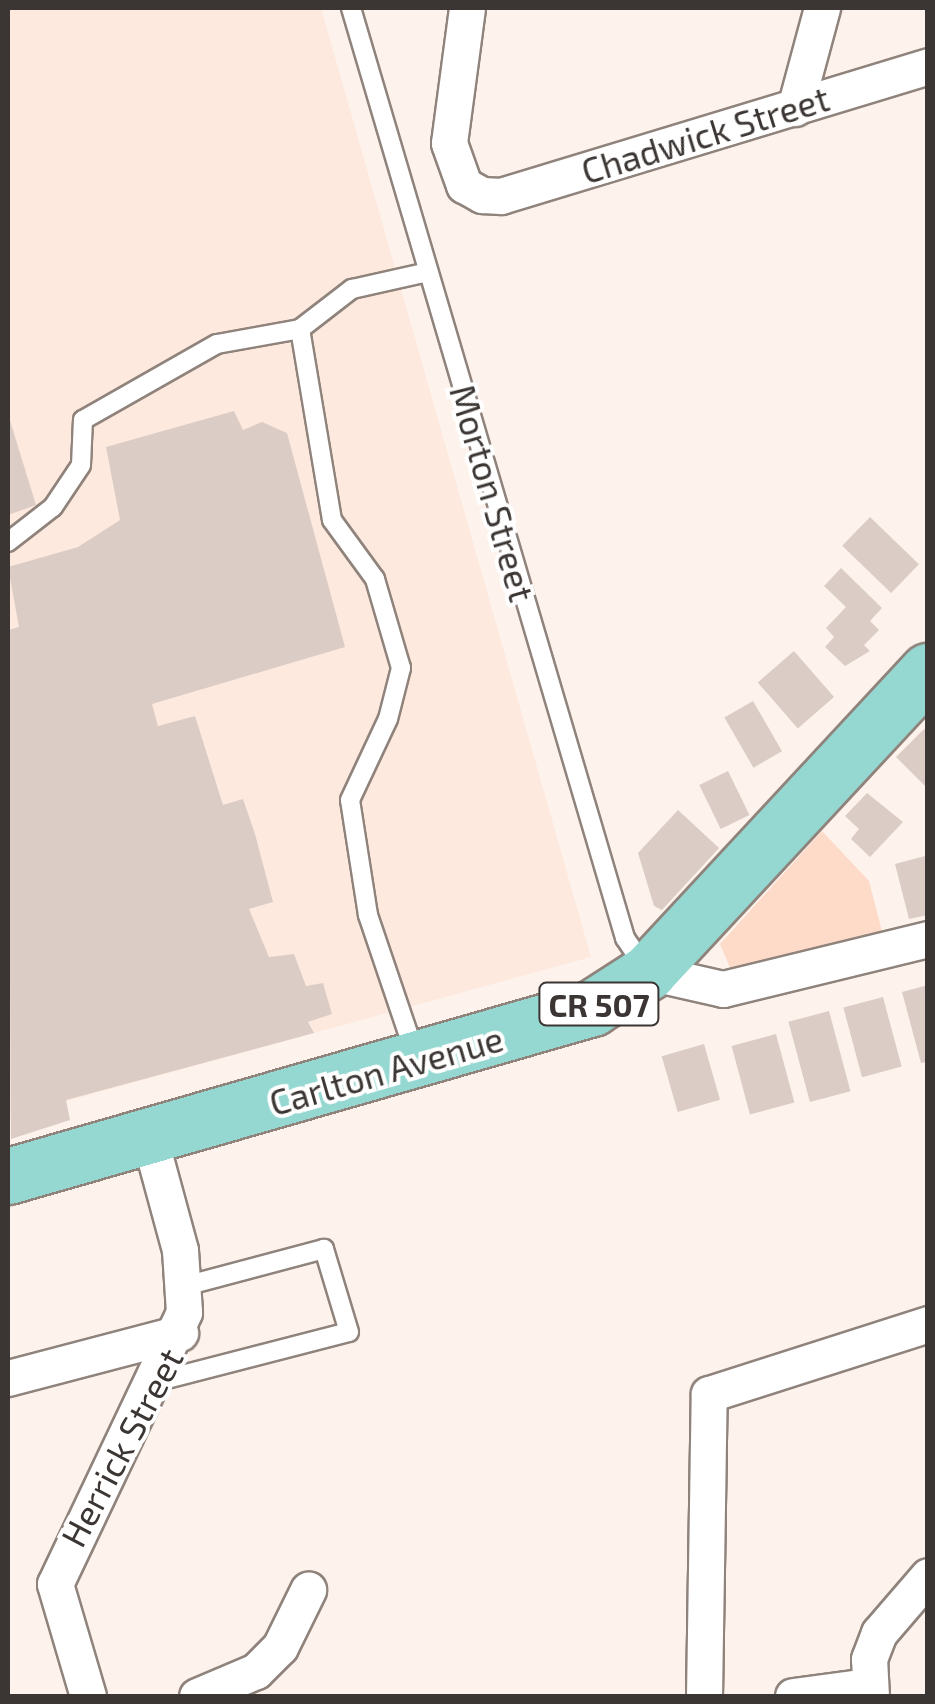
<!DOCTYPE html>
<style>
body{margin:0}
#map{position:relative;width:935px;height:1704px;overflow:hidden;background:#fdf2ec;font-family:"Exo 2",sans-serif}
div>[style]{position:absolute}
.built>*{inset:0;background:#fee9de}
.green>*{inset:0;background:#fedbc9}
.building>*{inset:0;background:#dbcdc6;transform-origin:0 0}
.roads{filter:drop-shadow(2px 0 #8f837c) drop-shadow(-2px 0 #8f837c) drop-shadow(0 2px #8f837c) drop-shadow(0 -2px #8f837c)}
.service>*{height:18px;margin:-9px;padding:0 9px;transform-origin:9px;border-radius:9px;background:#fff}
.minor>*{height:35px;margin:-17.5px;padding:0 17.5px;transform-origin:17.5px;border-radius:17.5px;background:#fff}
.primary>*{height:55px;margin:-27.5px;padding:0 27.5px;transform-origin:27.5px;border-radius:27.5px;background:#95d8d1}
span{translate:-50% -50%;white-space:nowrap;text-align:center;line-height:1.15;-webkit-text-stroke:8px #fff;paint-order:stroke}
.shield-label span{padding:2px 8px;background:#fff;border:2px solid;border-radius:8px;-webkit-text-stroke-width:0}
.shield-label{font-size:32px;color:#3b3633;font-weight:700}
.street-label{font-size:35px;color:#3b3633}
.frame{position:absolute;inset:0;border:10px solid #3b3633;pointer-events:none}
</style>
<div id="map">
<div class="built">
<div style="clip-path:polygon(8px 8px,321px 8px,591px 957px,8px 1117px)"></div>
</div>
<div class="green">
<div style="clip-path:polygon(822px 831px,869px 881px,885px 943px,731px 970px,720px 944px)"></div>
</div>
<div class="building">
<div style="clip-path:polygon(234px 411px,243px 430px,262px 422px,287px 433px,345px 647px,152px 704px,158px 726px,195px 716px,223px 805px,243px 799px,255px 834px,273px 902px,249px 909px,269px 957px,294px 954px,306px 986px,323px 983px,332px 1014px,308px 1022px,314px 1033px,66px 1100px,70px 1120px,11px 1139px,8px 630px,19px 627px,8px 567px,78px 547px,120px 520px,106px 447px)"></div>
<div style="clip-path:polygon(8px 414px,36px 505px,8px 515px)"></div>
<div style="left:870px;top:517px;width:68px;height:40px;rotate:44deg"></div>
<div style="clip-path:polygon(841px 568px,882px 608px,870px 621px,879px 630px,864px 645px,870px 651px,845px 666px,825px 647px,834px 637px,826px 628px,846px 607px,824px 586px)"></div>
<div style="left:794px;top:651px;width:61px;height:48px;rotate:49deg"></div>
<div style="left:753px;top:701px;width:58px;height:33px;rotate:60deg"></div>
<div style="clip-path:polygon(924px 729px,928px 733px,928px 789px,896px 757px)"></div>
<div style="left:728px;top:771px;width:49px;height:32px;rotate:64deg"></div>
<div style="clip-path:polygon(867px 793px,903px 822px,870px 857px,851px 839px,859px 829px,845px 816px)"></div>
<div style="clip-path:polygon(678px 810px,719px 848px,662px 910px,654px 906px,638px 853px)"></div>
<div style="clip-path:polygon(925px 856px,928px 915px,909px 919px,895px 864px)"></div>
<div style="clip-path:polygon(928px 985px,928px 1062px,921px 1063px,902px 992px)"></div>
<div style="left:883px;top:997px;width:72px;height:41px;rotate:75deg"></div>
<div style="left:829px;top:1011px;width:83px;height:42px;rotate:75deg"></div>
<div style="left:776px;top:1034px;width:71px;height:46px;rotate:75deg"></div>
<div style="left:704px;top:1044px;width:58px;height:44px;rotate:74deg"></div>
</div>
<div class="roads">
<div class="service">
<div style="left:351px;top:8px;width:970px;rotate:73.58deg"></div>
<div style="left:625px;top:938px;width:36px;rotate:56deg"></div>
<div style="left:8px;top:542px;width:57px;rotate:-37.9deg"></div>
<div style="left:53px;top:507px;width:50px;rotate:-56.3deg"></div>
<div style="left:81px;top:465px;width:45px;rotate:-87.5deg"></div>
<div style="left:83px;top:420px;width:154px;rotate:-29.6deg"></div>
<div style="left:217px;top:344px;width:84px;rotate:-10.2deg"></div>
<div style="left:414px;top:1051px;width:144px;rotate:-108.7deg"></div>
<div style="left:368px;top:915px;width:116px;rotate:-98.9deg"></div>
<div style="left:350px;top:800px;width:89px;rotate:-64.9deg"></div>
<div style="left:388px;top:719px;width:53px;rotate:-75.7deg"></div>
<div style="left:401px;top:668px;width:93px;rotate:-106.3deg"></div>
<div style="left:375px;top:579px;width:73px;rotate:-126.1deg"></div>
<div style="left:332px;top:520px;width:194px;rotate:-99.5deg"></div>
<div style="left:300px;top:329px;width:66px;rotate:-37.6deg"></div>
<div style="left:352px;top:289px;width:78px;rotate:-12.6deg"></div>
<div style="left:155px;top:1382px;width:200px;rotate:-14.5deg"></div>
<div style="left:349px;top:1332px;width:87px;rotate:-106.8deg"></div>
<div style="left:324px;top:1249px;width:144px;rotate:165.1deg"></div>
</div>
<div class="minor">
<div style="left:467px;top:8px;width:136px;rotate:97.6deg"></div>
<div style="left:449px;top:143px;width:45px;rotate:70.3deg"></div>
<div style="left:464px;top:185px;width:21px;rotate:29deg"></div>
<div style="left:482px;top:195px;width:19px;rotate:3deg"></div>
<div style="left:501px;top:196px;width:446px;rotate:-16.9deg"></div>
<div style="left:795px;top:108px;width:104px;rotate:-74.9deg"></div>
<div style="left:648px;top:972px;width:77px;rotate:12.8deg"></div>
<div style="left:723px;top:989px;width:211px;rotate:-13.7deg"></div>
<div style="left:8px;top:1378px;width:178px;rotate:-14.7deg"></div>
<div style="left:88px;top:1696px;width:117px;rotate:-106.4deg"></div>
<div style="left:55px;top:1584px;width:301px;rotate:-64.6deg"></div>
<div style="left:184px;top:1312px;width:62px;rotate:-93.7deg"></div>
<div style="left:180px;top:1250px;width:118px;rotate:-105.2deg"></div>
<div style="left:197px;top:1696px;width:64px;rotate:-23deg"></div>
<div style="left:256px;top:1671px;width:34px;rotate:-45deg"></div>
<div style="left:280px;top:1647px;width:64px;rotate:-63.8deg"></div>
<div style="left:704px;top:1696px;width:302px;rotate:-89.1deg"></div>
<div style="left:709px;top:1394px;width:230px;rotate:-17.7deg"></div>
<div style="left:793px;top:1696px;width:77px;rotate:-7.5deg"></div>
<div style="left:871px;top:1696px;width:37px;rotate:-93deg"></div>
<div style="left:869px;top:1659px;width:28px;rotate:-69deg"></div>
<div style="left:879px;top:1633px;width:75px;rotate:-49.3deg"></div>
</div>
<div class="primary">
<div style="left:8px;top:1176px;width:608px;rotate:-16.05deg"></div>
<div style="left:592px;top:1008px;width:67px;rotate:-32.7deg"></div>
<div style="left:648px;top:972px;width:411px;rotate:-47.1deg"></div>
</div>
</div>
<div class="shield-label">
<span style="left:599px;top:1004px">CR 507</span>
</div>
<div class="street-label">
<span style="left:705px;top:134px;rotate:-17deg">Chadwick Street</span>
<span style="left:493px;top:493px;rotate:74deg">Morton Street</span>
<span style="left:386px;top:1070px;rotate:-16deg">Carlton Avenue</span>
<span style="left:121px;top:1447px;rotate:-62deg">Herrick Street</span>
</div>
<div class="frame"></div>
</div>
